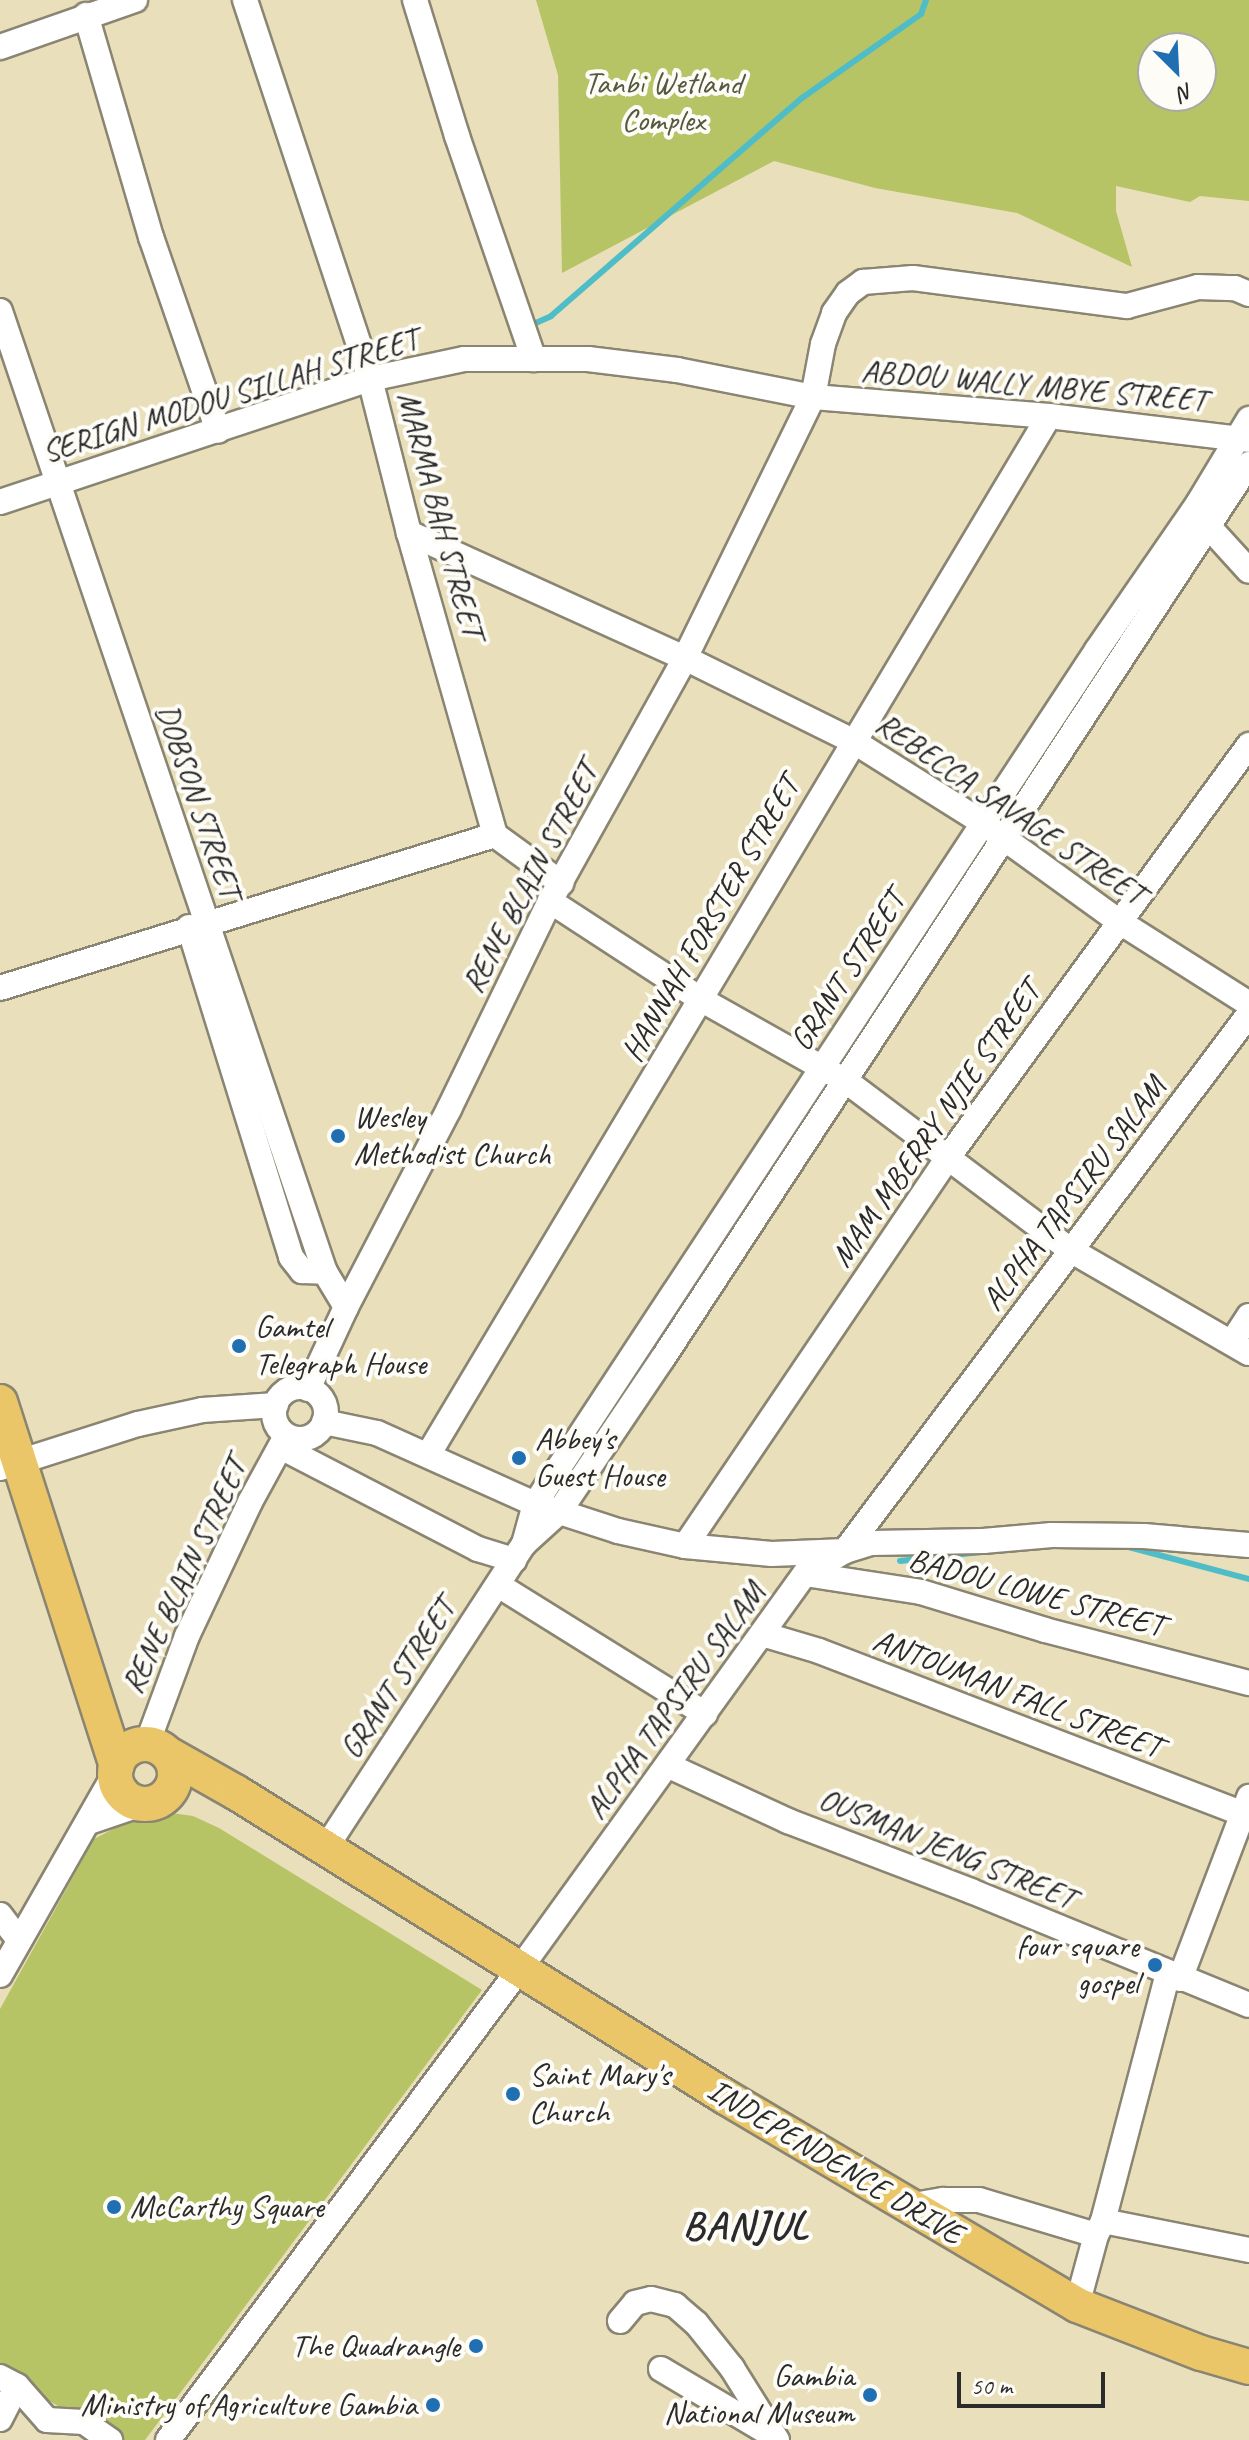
<!DOCTYPE html>
<style>
body{margin:0}
#map{position:relative;width:1249px;height:2440px;overflow:hidden;background:#e9dfba;font-family:Caveat,sans-serif}
div>[style]{position:absolute}
.green>*{inset:0;background:#b6c466}
.stream>*{height:6px;margin:-3px;padding:0 3px;transform-origin:3px;border-radius:3px;background:#4fbdc7}
.roads{filter:drop-shadow(2px 0 #8a8572) drop-shadow(-2px 0 #8a8572) drop-shadow(0 2px #8a8572) drop-shadow(0 -2px #8a8572)}
.minor>*{height:24px;margin:-12px;padding:0 12px;transform-origin:12px;border-radius:12px;background:#fff}
.minor>.ring{margin:-12px;padding:0;box-sizing:content-box;background:none;border:24px solid #fff;border-radius:50%}
.highway>*{height:34px;margin:-17px;padding:0 17px;transform-origin:17px;border-radius:17px;background:#ebc669}
.highway>.ring{margin:-17px;padding:0;box-sizing:content-box;background:none;border:34px solid #ebc669;border-radius:50%}
.dots>*{width:22px;height:22px;translate:-50% -50%;box-sizing:border-box;border:4px solid #fdfcf7;border-radius:50%}
span{translate:-50% -50%;white-space:nowrap;text-align:center;line-height:1.15;-webkit-text-stroke:8px #fdfcf7;paint-order:stroke}
.park-label{font-size:32px;color:#55593d}
.street-label{font-size:32px;color:#2b2b2b}
.poi-label{font-size:32px;color:#2b2b2b}
.left{translate:0 -50%;text-align:left}
.right{translate:-100% -50%;text-align:right}
.district-label{font-size:40px;color:#2b2b2b;font-weight:700;letter-spacing:2px}
.north{position:absolute;left:1137px;top:32px;width:80px;height:80px;box-sizing:border-box;background:#fdfcf7;border:2px solid #a9a8a5;border-radius:50%;rotate:156deg;font-size:22px;font-weight:700;line-height:32px;text-align:center;color:#2b2b2b}
.north::after{content:'';display:block;margin:auto;width:28px;height:36px;background:#1f6fb2;clip-path:polygon(50% 0,100% 100%,50% 72%,0 100%)}
.scale{position:absolute;left:957px;top:2372px;width:148px;height:36px;box-sizing:border-box;border:4px solid #2b2b2b;border-top:0;padding-left:10px;font-size:24px;line-height:28px;white-space:nowrap;color:#2b2b2b;-webkit-text-stroke:6px #fdfcf7;paint-order:stroke}
</style>
<div id="map">
<div class="green">
<div style="clip-path:polygon(evenodd,536px 0,1249px 0,1249px 201px,1200px 196px,1190px 202px,1116px 186px,1116px 211px,1132px 267px,1017px 213px,875px 188px,774px 161px,562px 273px,558px 75px,536px 0,1153px 48px,1201px 48px,1201px 96px,1153px 96px,1153px 48px)"></div>
<div style="clip-path:polygon(158px 1811px,193px 1816px,219px 1828px,482px 1990px,145px 2440px,116px 2440px,0 2372px,0 2009px,94px 1839px,130px 1820px)"></div>
</div>
<div class="stream">
<div style="left:529px;top:326px;width:24px;rotate:-24deg"></div>
<div style="left:551px;top:316px;width:332px;rotate:-41deg"></div>
<div style="left:802px;top:98px;width:146px;rotate:-35.2deg"></div>
<div style="left:921px;top:14px;width:15px;rotate:-70deg"></div>
<div style="left:915px;top:949px;width:33px;rotate:-57deg"></div>
<div style="left:842px;top:1059px;width:125px;rotate:-56.4deg"></div>
<div style="left:690px;top:1290px;width:229px;rotate:-56.2deg"></div>
<div style="left:622px;top:1393px;width:45px;rotate:-56deg"></div>
<div style="left:1125px;top:1546px;width:128px;rotate:14.9deg"></div>
<div style="left:900px;top:1561px;width:81px;rotate:-6.4deg"></div>
</div>
<div class="roads">
<div class="minor">
<div style="left:245px;top:0;width:399px;rotate:71.7deg"></div>
<div style="left:370px;top:379px;width:159px;rotate:75.8deg"></div>
<div style="left:409px;top:533px;width:314px;rotate:74.1deg"></div>
<div style="left:495px;top:835px;width:82px;rotate:36deg"></div>
<div style="left:415px;top:0;width:142px;rotate:72.8deg"></div>
<div style="left:457px;top:136px;width:236px;rotate:71deg"></div>
<div style="left:86px;top:15px;width:231px;rotate:73.7deg"></div>
<div style="left:151px;top:237px;width:205px;rotate:70.9deg"></div>
<div style="left:0;top:47px;width:143px;rotate:-19.2deg"></div>
<div style="left:0;top:311px;width:1014px;rotate:71.32deg"></div>
<div style="left:325px;top:1272px;width:41px;rotate:59deg"></div>
<div style="left:0;top:502px;width:390px;rotate:-18.4deg"></div>
<div style="left:370px;top:379px;width:96px;rotate:-12deg"></div>
<div style="left:464px;top:359px;width:124px"></div>
<div style="left:588px;top:359px;width:90px;rotate:7deg"></div>
<div style="left:677px;top:370px;width:139px;rotate:11.2deg"></div>
<div style="left:813px;top:397px;width:237px;rotate:4.6deg"></div>
<div style="left:1049px;top:416px;width:201px;rotate:6.8deg"></div>
<div style="left:1204px;top:516px;width:12px;rotate:66deg"></div>
<div style="left:1209px;top:527px;width:59px;rotate:47.7deg"></div>
<div style="left:409px;top:533px;width:303px;rotate:24.4deg"></div>
<div style="left:685px;top:658px;width:187px;rotate:26.3deg"></div>
<div style="left:853px;top:741px;width:154px;rotate:32.2deg"></div>
<div style="left:983px;top:823px;width:169px;rotate:35.9deg"></div>
<div style="left:1120px;top:922px;width:153px;rotate:32.4deg"></div>
<div style="left:550px;top:901px;width:181px;rotate:33.1deg"></div>
<div style="left:702px;top:1000px;width:165px;rotate:29.4deg"></div>
<div style="left:846px;top:1081px;width:283px;rotate:37deg"></div>
<div style="left:1072px;top:1251px;width:204px;rotate:30deg"></div>
<div style="left:189px;top:927px;width:345px;rotate:72.8deg"></div>
<div style="left:291px;top:1257px;width:18px;rotate:52deg"></div>
<div style="left:302px;top:1271px;width:23px;rotate:2deg"></div>
<div style="left:0;top:988px;width:518px;rotate:-17.18deg"></div>
<div style="left:1232px;top:1342px;width:31px;rotate:-57deg"></div>
<div class="ring" style="left:274px;top:1387px;width:28px;height:28px"></div>
<div style="left:308px;top:1389px;width:90px;rotate:-65.1deg"></div>
<div style="left:346px;top:1307px;width:223px;rotate:-62.5deg"></div>
<div style="left:449px;top:1109px;width:231px;rotate:-64.1deg"></div>
<div style="left:550px;top:901px;width:278px;rotate:-60.9deg"></div>
<div style="left:685px;top:658px;width:291px;rotate:-63.9deg"></div>
<div style="left:813px;top:397px;width:54px;rotate:-79.3deg"></div>
<div style="left:823px;top:344px;width:33px;rotate:-70deg"></div>
<div style="left:834px;top:313px;width:24px;rotate:-55deg"></div>
<div style="left:848px;top:293px;width:19px;rotate:-36deg"></div>
<div style="left:863px;top:282px;width:50px;rotate:-4.6deg"></div>
<div style="left:913px;top:278px;width:216px;rotate:7.5deg"></div>
<div style="left:1127px;top:306px;width:73px;rotate:-15deg"></div>
<div style="left:1198px;top:287px;width:37px;rotate:2deg"></div>
<div style="left:1235px;top:288px;width:15px;rotate:23deg"></div>
<div style="left:324px;top:1422px;width:54px;rotate:11.7deg"></div>
<div style="left:377px;top:1433px;width:173px;rotate:24.2deg"></div>
<div style="left:535px;top:1504px;width:87px;rotate:18deg"></div>
<div style="left:618px;top:1531px;width:69px;rotate:12.6deg"></div>
<div style="left:685px;top:1546px;width:87px;rotate:5.3deg"></div>
<div style="left:772px;top:1554px;width:73px;rotate:-2.4deg"></div>
<div style="left:845px;top:1551px;width:27px;rotate:-17deg"></div>
<div style="left:871px;top:1543px;width:112px;rotate:-1deg"></div>
<div style="left:983px;top:1541px;width:69px;rotate:-5deg"></div>
<div style="left:1052px;top:1535px;width:92px;rotate:0.6deg"></div>
<div style="left:1144px;top:1536px;width:105px;rotate:4.9deg"></div>
<div style="left:281px;top:1447px;width:222px;rotate:27.4deg"></div>
<div style="left:478px;top:1549px;width:38px;rotate:17deg"></div>
<div style="left:428px;top:1455px;width:1210px;rotate:-59.13deg"></div>
<div style="left:0;top:1468px;width:145px;rotate:-17.7deg"></div>
<div style="left:138px;top:1424px;width:66px;rotate:-12.3deg"></div>
<div style="left:202px;top:1410px;width:74px;rotate:-3.9deg"></div>
<div style="left:524px;top:1544px;width:41px;rotate:-74.6deg"></div>
<div style="left:535px;top:1504px;width:1022px;rotate:-56.65deg"></div>
<div style="left:1097px;top:650px;width:180px;rotate:-55.4deg"></div>
<div style="left:1199px;top:502px;width:97px;rotate:-58.9deg"></div>
<div style="left:685px;top:1546px;width:471px;rotate:-55.9deg"></div>
<div style="left:949px;top:1156px;width:509px;rotate:-53.87deg"></div>
<div style="left:805px;top:1574px;width:117px;rotate:8.8deg"></div>
<div style="left:921px;top:1592px;width:130px;rotate:17deg"></div>
<div style="left:1045px;top:1630px;width:211px;rotate:14.6deg"></div>
<div style="left:498px;top:1585px;width:244px;rotate:31.9deg"></div>
<div style="left:762px;top:1634px;width:59px;rotate:16.6deg"></div>
<div style="left:819px;top:1651px;width:461px;rotate:21deg"></div>
<div style="left:147px;top:1744px;width:115px;rotate:-69.7deg"></div>
<div style="left:187px;top:1636px;width:148px;rotate:-64.8deg"></div>
<div style="left:250px;top:1502px;width:75px;rotate:-61.4deg"></div>
<div style="left:669px;top:1766px;width:131px;rotate:24.8deg"></div>
<div style="left:788px;top:1821px;width:196px;rotate:20.9deg"></div>
<div style="left:971px;top:1891px;width:300px;rotate:22.3deg"></div>
<div style="left:89px;top:1822px;width:59px;rotate:-18.7deg"></div>
<div style="left:325px;top:1849px;width:364px;rotate:-56.9deg"></div>
<div style="left:524px;top:1544px;width:47px;rotate:-42.4deg"></div>
<div style="left:559px;top:1512px;width:186px;rotate:-56deg"></div>
<div style="left:663px;top:1358px;width:1069px;rotate:-56.76deg"></div>
<div style="left:0;top:1915px;width:31px;rotate:53deg"></div>
<div style="left:0;top:1975px;width:232px;rotate:-60.3deg"></div>
<div style="left:1180px;top:1979px;width:195px;rotate:-69.2deg"></div>
<div style="left:908px;top:2206px;width:36px;rotate:-10deg"></div>
<div style="left:943px;top:2200px;width:36px"></div>
<div style="left:979px;top:2200px;width:122px;rotate:16.7deg"></div>
<div style="left:1103px;top:2221px;width:149px;rotate:11.2deg"></div>
<div style="left:1077px;top:2305px;width:73px;rotate:-74.8deg"></div>
<div style="left:1096px;top:2235px;width:16px;rotate:-63deg"></div>
<div style="left:1103px;top:2221px;width:256px;rotate:-75.3deg"></div>
<div style="left:620px;top:2321px;width:23px;rotate:-50deg"></div>
<div style="left:635px;top:2303px;width:16px;rotate:-14deg"></div>
<div style="left:651px;top:2299px;width:25px;rotate:14deg"></div>
<div style="left:675px;top:2305px;width:28px;rotate:41deg"></div>
<div style="left:696px;top:2323px;width:58px;rotate:51.3deg"></div>
<div style="left:732px;top:2368px;width:85px;rotate:58deg"></div>
<div style="left:661px;top:2369px;width:131px;rotate:30.7deg"></div>
<div style="left:0;top:2377px;width:19px;rotate:28deg"></div>
<div style="left:17px;top:2386px;width:45px;rotate:48.6deg"></div>
<div style="left:47px;top:2420px;width:37px;rotate:3deg"></div>
<div style="left:84px;top:2422px;width:32px;rotate:35deg"></div>
<div style="left:0;top:2419px;width:37px;rotate:-63deg"></div>
<div style="left:168px;top:2440px;width:587px;rotate:-53.25deg"></div>
<div style="left:519px;top:1970px;width:488px;rotate:-54.2deg"></div>
<div style="left:805px;top:1574px;width:46px;rotate:-29.9deg"></div>
<div style="left:845px;top:1551px;width:672px;rotate:-53.04deg"></div>
</div>
<div class="highway">
<div style="left:0;top:1402px;width:382px;rotate:72.2deg"></div>
<div class="ring" style="left:115px;top:1744px;width:26px;height:26px"></div>
<div style="left:168px;top:1754px;width:79px;rotate:29.5deg"></div>
<div style="left:237px;top:1793px;width:574px;rotate:31.89deg"></div>
<div style="left:724px;top:2096px;width:410px;rotate:30.6deg"></div>
<div style="left:1077px;top:2305px;width:133px;rotate:21.2deg"></div>
<div style="left:1201px;top:2353px;width:50px;rotate:16.3deg"></div>
</div>
</div>
<div class="dots">
<div style="left:338px;top:1136px;background:#1f6fb2"></div>
<div style="left:239px;top:1346px;background:#1f6fb2"></div>
<div style="left:519px;top:1458px;background:#1f6fb2"></div>
<div style="left:1155px;top:1965px;background:#1f6fb2"></div>
<div style="left:513px;top:2094px;background:#1f6fb2"></div>
<div style="left:114px;top:2207px;background:#1f6fb2"></div>
<div style="left:476px;top:2346px;background:#1f6fb2"></div>
<div style="left:870px;top:2395px;background:#1f6fb2"></div>
<div style="left:433px;top:2405px;background:#1f6fb2"></div>
</div>
<div class="park-label">
<span style="left:663px;top:102px">Tanbi Wetland<br>Complex</span>
</div>
<div class="street-label">
<span style="left:1034px;top:386px;rotate:5deg">ABDOU WALLY MBYE STREET</span>
<span style="left:230px;top:396px;rotate:-17deg">SERIGN MODOU SILLAH STREET</span>
<span style="left:440px;top:515px;rotate:75deg">MARMA BAH STREET</span>
<span style="left:198px;top:801px;rotate:71deg">DOBSON STREET</span>
<span style="left:1010px;top:809px;rotate:34deg">REBECCA SAVAGE STREET</span>
<span style="left:531px;top:878px;rotate:-62deg">RENE BLAIN STREET</span>
<span style="left:711px;top:919px;rotate:-60deg">HANNAH FORSTER STREET</span>
<span style="left:848px;top:971px;rotate:-57deg">GRANT STREET</span>
<span style="left:936px;top:1124px;rotate:-55deg">MAM MBERRY NJIE STREET</span>
<span style="left:1074px;top:1194px;rotate:-53deg">ALPHA TAPSIRU SALAM</span>
<span style="left:185px;top:1576px;rotate:-65deg">RENE BLAIN STREET</span>
<span style="left:1036px;top:1593px;rotate:15deg">BADOU LOWE STREET</span>
<span style="left:398px;top:1679px;rotate:-57deg">GRANT STREET</span>
<span style="left:1017px;top:1694px;rotate:21deg">ANTOUMAN FALL STREET</span>
<span style="left:675px;top:1701px;rotate:-54deg">ALPHA TAPSIRU SALAM</span>
<span style="left:947px;top:1849px;rotate:22deg">OUSMAN JENG STREET</span>
<span style="left:835px;top:2162px;rotate:31deg">INDEPENDENCE DRIVE</span>
</div>
<div class="poi-label">
<span class="left" style="left:354px;top:1136px">Wesley<br>Methodist Church</span>
<span class="left" style="left:255px;top:1346px">Gamtel<br>Telegraph House</span>
<span class="left" style="left:535px;top:1458px">Abbey's<br>Guest House</span>
<span class="right" style="left:1139px;top:1965px">four square<br>gospel</span>
<span class="left" style="left:529px;top:2094px">Saint Mary's<br>Church</span>
<span class="left" style="left:130px;top:2207px">McCarthy Square</span>
<span class="right" style="left:460px;top:2346px">The Quadrangle</span>
<span class="right" style="left:854px;top:2395px">Gambia<br>National Museum</span>
<span class="right" style="left:417px;top:2405px">Ministry of Agriculture Gambia</span>
</div>
<div class="district-label">
<span style="left:746px;top:2225px">BANJUL</span>
</div>
<div class="north">N</div>
<div class="scale">50 m</div>
</div>
